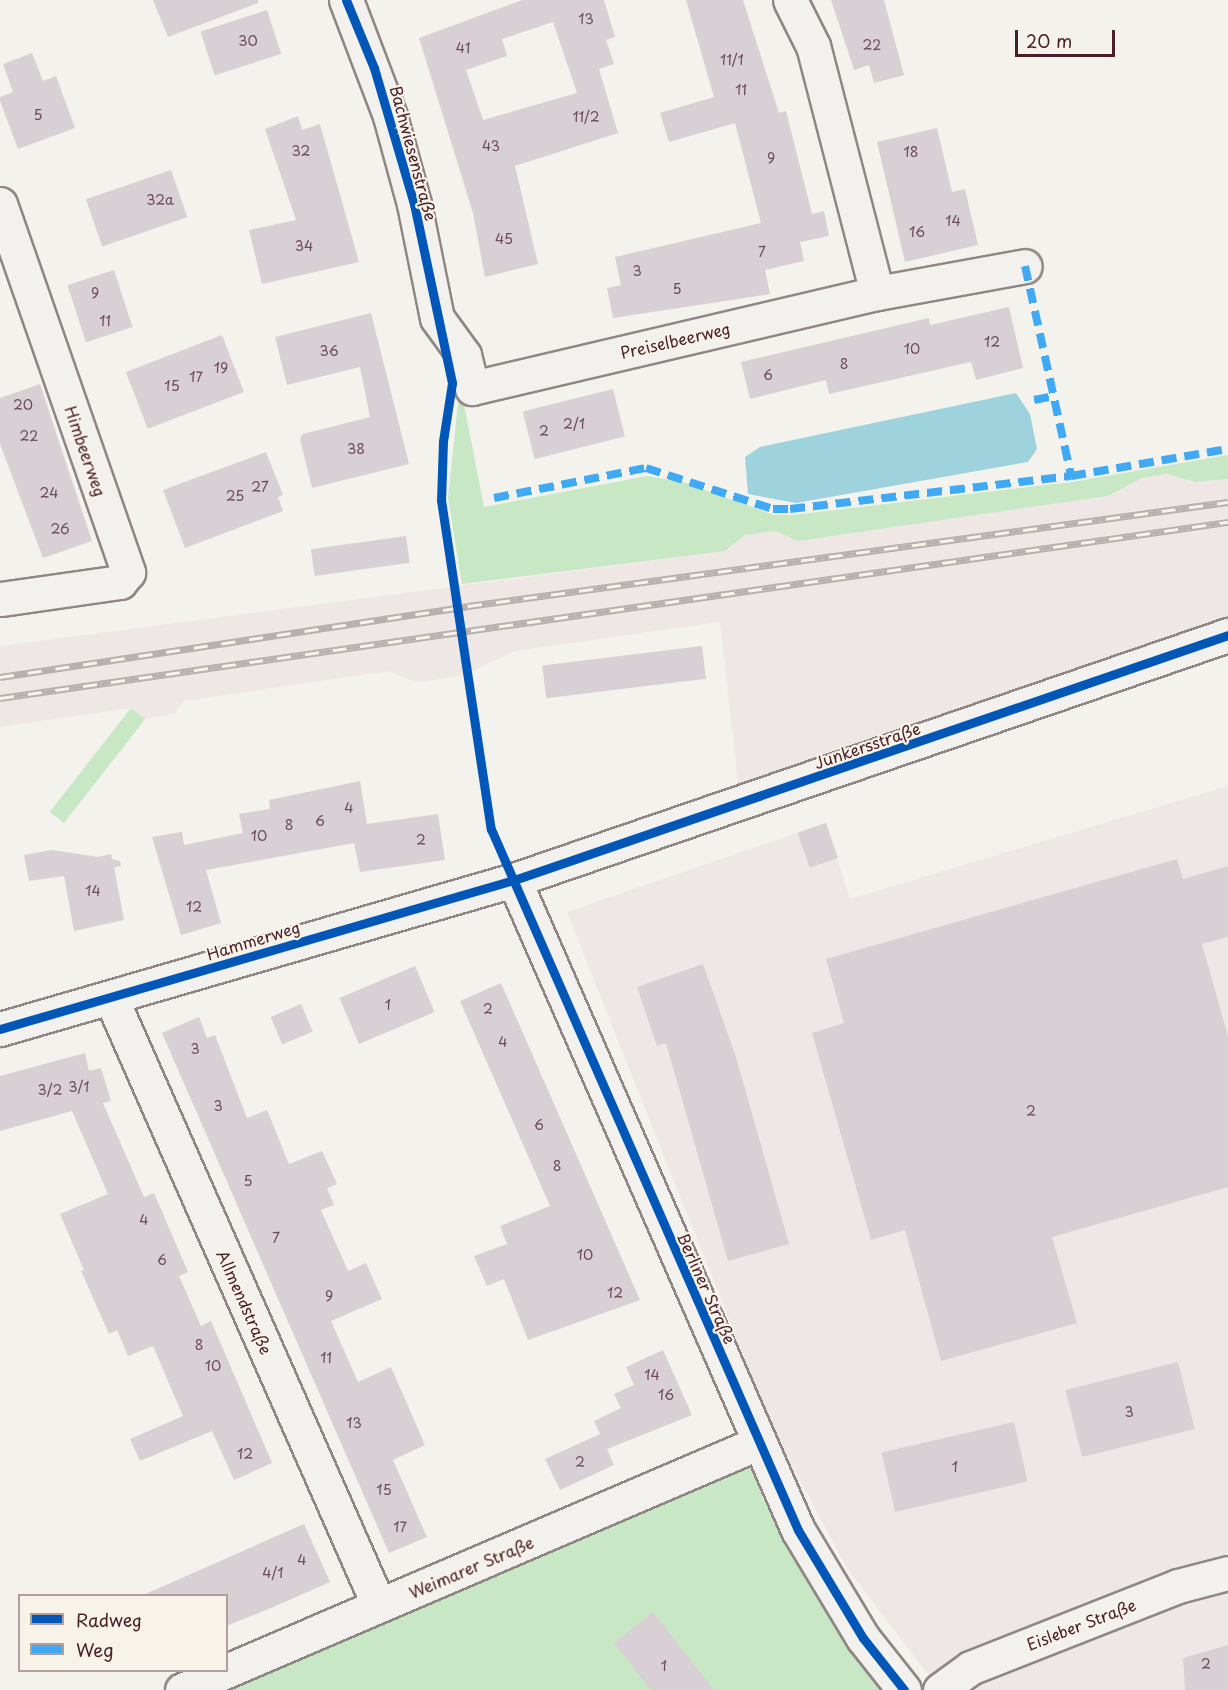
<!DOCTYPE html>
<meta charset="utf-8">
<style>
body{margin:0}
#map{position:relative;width:1228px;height:1690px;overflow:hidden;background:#f4f2ec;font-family:"Playpen Sans",sans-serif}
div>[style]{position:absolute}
.built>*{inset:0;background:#efe6e6}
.green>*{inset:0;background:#c7e7c5;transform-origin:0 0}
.water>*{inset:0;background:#9ed3dd}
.building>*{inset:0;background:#d8d0d5;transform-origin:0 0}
.roads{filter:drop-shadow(2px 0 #8f8685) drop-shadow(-2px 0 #8f8685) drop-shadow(0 2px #8f8685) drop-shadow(0 -2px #8f8685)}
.street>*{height:33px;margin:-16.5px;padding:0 16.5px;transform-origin:16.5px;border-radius:16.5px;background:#f2f1ed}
.rail>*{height:7px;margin-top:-3.5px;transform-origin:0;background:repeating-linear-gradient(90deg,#f7f3e8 0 14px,#b6b0ae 0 28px);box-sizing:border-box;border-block:2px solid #b6b0ae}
.quiet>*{height:8px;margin-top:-4px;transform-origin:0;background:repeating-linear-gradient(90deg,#3fa9f5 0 15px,transparent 0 23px)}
.cycleway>*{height:9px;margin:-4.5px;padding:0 4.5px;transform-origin:4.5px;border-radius:4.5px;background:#0057b8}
span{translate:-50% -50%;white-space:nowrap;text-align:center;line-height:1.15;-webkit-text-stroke:4.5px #f7f3e8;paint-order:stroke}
.number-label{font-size:14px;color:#6e4b56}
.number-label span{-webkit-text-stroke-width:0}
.street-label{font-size:16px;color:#4a1f2b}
.legend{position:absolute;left:18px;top:1594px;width:210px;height:78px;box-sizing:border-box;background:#f7f3e8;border:2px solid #b29e9c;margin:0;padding:8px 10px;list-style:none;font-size:18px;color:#4a1f2b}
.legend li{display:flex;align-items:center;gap:12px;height:30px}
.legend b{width:30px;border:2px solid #b29e9c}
.scale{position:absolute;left:1015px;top:30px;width:100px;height:27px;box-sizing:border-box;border:3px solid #4a1f2b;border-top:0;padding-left:8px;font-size:18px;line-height:21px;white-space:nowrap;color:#4a1f2b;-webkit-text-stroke:4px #f7f3e8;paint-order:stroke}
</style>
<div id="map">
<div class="built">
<div style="clip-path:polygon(1167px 474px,1195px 482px,1228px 479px,1228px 620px,739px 790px,720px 622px,515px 651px,461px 676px,415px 682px,388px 671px,184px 701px,175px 713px,145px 719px,131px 708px,0 727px,0 646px,725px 551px,745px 535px,775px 531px,798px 541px,1108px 496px,1142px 478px)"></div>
<div style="clip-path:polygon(1228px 786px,1228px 1690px,940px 1690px,846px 1567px,771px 1425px,567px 912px,826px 823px,850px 899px)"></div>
</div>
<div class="green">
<div style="clip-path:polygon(460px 384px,484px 507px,647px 476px,683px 482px,774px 515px,792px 515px,1072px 482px,1228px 455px,1228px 479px,1195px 482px,1167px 474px,1142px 478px,1108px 496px,798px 541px,775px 531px,745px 535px,725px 551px,462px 584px,448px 498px)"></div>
<div style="left:131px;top:708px;width:18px;height:132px;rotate:38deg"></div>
<div style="clip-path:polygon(752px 1463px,763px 1500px,860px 1658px,890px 1690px,226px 1690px)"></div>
</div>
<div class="water">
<div style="clip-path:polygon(1016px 393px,1030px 414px,1037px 449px,1028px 462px,796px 503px,748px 494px,745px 457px,760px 447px)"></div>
</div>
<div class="building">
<div style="clip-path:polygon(153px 0,258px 0,258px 3px,168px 37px)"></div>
<div style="clip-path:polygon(evenodd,522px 0,604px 0,615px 37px,606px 40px,614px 64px,599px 69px,618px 133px,515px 166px,538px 264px,485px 277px,473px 213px,419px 38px,522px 0,553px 22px,577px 93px,483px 120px,466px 70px,507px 56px,502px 39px,553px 22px)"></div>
<div style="clip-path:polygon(686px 0,743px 0,779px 113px,786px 111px,812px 214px,824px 211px,829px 236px,800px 242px,804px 261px,765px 270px,770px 294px,613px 318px,607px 288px,621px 285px,615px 257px,761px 223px,735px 123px,669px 142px,660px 113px,714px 97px)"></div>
<div style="clip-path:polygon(831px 0,884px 0,904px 75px,874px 83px,869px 65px,854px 70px)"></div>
<div style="left:267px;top:10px;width:46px;height:70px;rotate:72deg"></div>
<div style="clip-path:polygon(32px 53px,43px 81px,56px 76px,75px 128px,18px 149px,0 101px,0 97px,13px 92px,3px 64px)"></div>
<div style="clip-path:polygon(298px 116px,302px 130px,320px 124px,359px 262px,262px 284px,249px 230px,296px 220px,265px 129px)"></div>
<div style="clip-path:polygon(937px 128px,952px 192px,965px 189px,978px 245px,905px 262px,877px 142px)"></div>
<div style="left:171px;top:170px;width:50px;height:90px;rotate:71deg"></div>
<div style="left:114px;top:270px;width:60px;height:49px;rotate:72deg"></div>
<div style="clip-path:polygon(1009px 307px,1023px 368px,976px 380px,971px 362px,829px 394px,826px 380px,750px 399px,741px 362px,929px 318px,930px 325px)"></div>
<div style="clip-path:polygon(371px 313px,409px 464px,312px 488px,300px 439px,303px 434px,370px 417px,360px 367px,287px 385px,275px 337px)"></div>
<div style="left:222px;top:335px;width:61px;height:103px;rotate:69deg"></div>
<div style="clip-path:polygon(40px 384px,92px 541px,43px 558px,0 444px,0 398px)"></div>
<div style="left:613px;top:389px;width:49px;height:93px;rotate:76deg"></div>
<div style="clip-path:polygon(266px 452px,283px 495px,278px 497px,283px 511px,185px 548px,163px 490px)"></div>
<div style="left:406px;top:536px;width:27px;height:96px;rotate:82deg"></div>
<div style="left:702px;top:646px;width:33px;height:161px;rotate:83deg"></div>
<div style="clip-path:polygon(360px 781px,367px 824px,438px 814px,445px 860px,360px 872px,354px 843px,206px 870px,221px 923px,181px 935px,152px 837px,182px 832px,184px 845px,243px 833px,239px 814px,270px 809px,269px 800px)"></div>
<div style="left:826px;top:823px;width:37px;height:30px;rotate:71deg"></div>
<div style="clip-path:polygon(52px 850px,98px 857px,111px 854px,112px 859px,120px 861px,121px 866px,114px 867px,124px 920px,74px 931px,64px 876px,29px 881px,24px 855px)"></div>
<div style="clip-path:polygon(1177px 859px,1183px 879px,1228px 866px,1228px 937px,1202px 944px,1228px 1036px,1228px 1187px,1052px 1237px,1077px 1323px,941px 1361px,905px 1230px,871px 1240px,812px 1033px,844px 1023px,826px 959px)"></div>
<div style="clip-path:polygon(703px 964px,736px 1057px,789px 1244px,728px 1261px,666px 1043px,657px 1046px,637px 987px)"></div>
<div style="left:415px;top:966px;width:50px;height:82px;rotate:67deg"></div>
<div style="clip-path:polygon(501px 983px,640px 1300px,528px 1340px,504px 1279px,487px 1286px,474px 1256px,507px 1244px,500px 1226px,550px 1206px,460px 1001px)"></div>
<div style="left:301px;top:1004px;width:30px;height:33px;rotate:67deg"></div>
<div style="clip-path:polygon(199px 1017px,207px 1038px,215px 1035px,247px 1118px,267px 1110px,289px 1164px,322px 1151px,337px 1184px,327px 1188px,334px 1205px,321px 1210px,348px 1271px,366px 1263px,382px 1299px,331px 1321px,358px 1382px,391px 1367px,425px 1445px,393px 1460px,427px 1537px,389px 1553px,162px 1033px)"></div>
<div style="clip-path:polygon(85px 1053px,89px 1071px,101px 1068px,111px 1101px,103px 1103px,144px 1197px,154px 1193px,188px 1272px,179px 1276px,201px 1326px,211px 1321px,272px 1463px,234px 1480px,212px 1431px,140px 1461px,130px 1439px,183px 1416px,153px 1346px,128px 1356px,117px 1330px,109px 1334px,81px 1271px,84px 1270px,60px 1214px,108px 1194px,72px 1111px,0 1131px,0 1076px)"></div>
<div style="clip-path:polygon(663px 1350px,692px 1415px,607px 1449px,614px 1465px,560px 1490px,545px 1459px,600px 1434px,605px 1445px,594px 1421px,621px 1408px,614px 1394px,634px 1385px,626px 1367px)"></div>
<div style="left:1178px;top:1362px;width:69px;height:116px;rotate:76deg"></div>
<div style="left:1014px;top:1422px;width:61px;height:136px;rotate:77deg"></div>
<div style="clip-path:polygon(304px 1524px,330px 1582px,271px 1608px,226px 1626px,226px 1596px,141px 1596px)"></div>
<div style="clip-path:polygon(653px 1612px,714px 1690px,651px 1690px,614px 1643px)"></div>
<div style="clip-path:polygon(1228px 1645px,1228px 1690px,1185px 1690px,1183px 1658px)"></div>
</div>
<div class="roads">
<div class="street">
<div style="left:346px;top:0;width:124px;rotate:69.2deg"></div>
<div style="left:390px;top:116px;width:91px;rotate:74.7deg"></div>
<div style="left:414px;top:204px;width:116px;rotate:78.6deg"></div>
<div style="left:437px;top:318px;width:46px;rotate:53.9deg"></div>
<div style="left:464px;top:355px;width:34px;rotate:76deg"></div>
<div style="left:472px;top:388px;width:416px;rotate:-13.2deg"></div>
<div style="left:877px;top:293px;width:255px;rotate:-104.5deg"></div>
<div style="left:813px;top:46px;width:51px;rotate:-116.6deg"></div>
<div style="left:0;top:204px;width:390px;rotate:70.8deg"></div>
<div style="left:128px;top:572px;width:13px;rotate:129deg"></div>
<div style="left:120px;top:582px;width:121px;rotate:171.9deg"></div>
<div style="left:877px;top:293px;width:150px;rotate:-10.3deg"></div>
<div style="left:514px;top:880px;width:709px;rotate:66.4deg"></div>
<div style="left:798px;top:1530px;width:126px;rotate:59deg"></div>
<div style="left:863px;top:1638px;width:66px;rotate:51.7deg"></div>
<div style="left:111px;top:998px;width:664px;rotate:66.21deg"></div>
<div style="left:0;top:1029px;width:535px;rotate:-16.17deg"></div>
<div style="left:514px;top:880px;width:755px;rotate:-18.94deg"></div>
<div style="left:182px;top:1690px;width:627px;rotate:-23.21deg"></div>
<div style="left:940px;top:1690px;width:37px;rotate:-36deg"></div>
<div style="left:970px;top:1668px;width:224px;rotate:-21.5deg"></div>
<div style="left:1178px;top:1586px;width:52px;rotate:-14.6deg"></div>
</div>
</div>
<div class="rail">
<div style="left:0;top:677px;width:473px;rotate:-8.6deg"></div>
<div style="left:468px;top:606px;width:767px;rotate:-7.79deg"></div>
<div style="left:0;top:698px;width:1241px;rotate:-8.16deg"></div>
</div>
<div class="quiet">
<div style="left:1025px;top:266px;width:215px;rotate:77.6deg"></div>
<div style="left:1034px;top:400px;width:20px;rotate:-11deg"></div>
<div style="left:494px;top:498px;width:155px;rotate:-11.2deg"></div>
<div style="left:646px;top:468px;width:133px;rotate:17.9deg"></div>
<div style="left:773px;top:509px;width:17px"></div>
<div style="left:790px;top:509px;width:283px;rotate:-6.7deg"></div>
<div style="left:1071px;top:476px;width:159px;rotate:-9.8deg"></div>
</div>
<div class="cycleway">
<div style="left:346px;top:0;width:74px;rotate:67.6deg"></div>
<div style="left:374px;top:68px;width:142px;rotate:73.6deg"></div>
<div style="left:414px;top:204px;width:183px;rotate:78deg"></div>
<div style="left:452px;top:383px;width:59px;rotate:98.8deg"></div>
<div style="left:443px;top:441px;width:59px;rotate:91.9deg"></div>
<div style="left:441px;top:500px;width:333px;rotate:81.4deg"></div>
<div style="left:491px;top:829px;width:765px;rotate:66.35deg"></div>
<div style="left:798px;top:1530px;width:126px;rotate:59deg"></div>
<div style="left:863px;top:1638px;width:66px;rotate:51.7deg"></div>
<div style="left:0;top:1029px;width:535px;rotate:-16.17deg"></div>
<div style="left:514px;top:880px;width:755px;rotate:-18.94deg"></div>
</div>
<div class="number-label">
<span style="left:586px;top:19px">13</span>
<span style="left:248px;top:41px">30</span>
<span style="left:872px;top:45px">22</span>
<span style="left:463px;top:48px">41</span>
<span style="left:732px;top:60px">11/1</span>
<span style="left:741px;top:90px">11</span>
<span style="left:38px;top:115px">5</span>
<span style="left:586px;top:117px">11/2</span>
<span style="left:491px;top:146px">43</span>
<span style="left:301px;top:151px">32</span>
<span style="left:911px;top:152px">18</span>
<span style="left:771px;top:158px">9</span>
<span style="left:160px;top:200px">32a</span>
<span style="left:953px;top:221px">14</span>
<span style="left:917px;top:232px">16</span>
<span style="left:504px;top:239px">45</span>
<span style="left:304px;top:246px">34</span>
<span style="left:762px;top:252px">7</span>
<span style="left:637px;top:271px">3</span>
<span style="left:677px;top:289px">5</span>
<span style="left:95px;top:293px">9</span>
<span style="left:105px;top:321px">11</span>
<span style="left:992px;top:342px">12</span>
<span style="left:912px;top:349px">10</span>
<span style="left:329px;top:351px">36</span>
<span style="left:844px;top:364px">8</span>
<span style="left:221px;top:368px">19</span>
<span style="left:768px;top:375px">6</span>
<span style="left:196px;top:377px">17</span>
<span style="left:172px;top:386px">15</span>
<span style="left:23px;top:405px">20</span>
<span style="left:574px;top:424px">2/1</span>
<span style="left:544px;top:431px">2</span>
<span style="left:29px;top:436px">22</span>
<span style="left:356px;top:449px">38</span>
<span style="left:260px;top:487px">27</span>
<span style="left:49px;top:493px">24</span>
<span style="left:235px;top:496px">25</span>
<span style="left:60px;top:529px">26</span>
<span style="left:349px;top:808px">4</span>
<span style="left:320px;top:821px">6</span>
<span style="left:289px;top:825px">8</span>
<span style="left:259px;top:836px">10</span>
<span style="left:421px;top:840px">2</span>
<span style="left:93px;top:891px">14</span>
<span style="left:194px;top:907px">12</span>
<span style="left:388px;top:1005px">1</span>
<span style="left:488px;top:1009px">2</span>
<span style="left:503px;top:1042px">4</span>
<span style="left:195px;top:1049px">3</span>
<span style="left:79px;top:1087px">3/1</span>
<span style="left:50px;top:1090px">3/2</span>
<span style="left:218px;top:1106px">3</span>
<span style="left:1031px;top:1111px">2</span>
<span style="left:539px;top:1125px">6</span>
<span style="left:557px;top:1166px">8</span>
<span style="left:248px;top:1181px">5</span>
<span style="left:144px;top:1220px">4</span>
<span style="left:276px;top:1238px">7</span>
<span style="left:585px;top:1255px">10</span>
<span style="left:162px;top:1260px">6</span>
<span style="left:615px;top:1293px">12</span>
<span style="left:329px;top:1296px">9</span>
<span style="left:199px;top:1345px">8</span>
<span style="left:326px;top:1358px">11</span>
<span style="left:213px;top:1366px">10</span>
<span style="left:652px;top:1375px">14</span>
<span style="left:666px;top:1395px">16</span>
<span style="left:1129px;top:1412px">3</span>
<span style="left:354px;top:1423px">13</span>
<span style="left:245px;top:1454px">12</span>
<span style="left:580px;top:1462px">2</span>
<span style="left:955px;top:1467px">1</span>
<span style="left:384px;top:1490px">15</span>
<span style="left:400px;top:1527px">17</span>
<span style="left:302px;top:1560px">4</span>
<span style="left:273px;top:1573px">4/1</span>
<span style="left:1206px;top:1664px">2</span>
<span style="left:664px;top:1666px">1</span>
</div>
<div class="street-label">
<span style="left:414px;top:153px;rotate:75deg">Bachwiesenstraße</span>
<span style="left:675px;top:340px;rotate:-13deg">Preiselbeerweg</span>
<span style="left:86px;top:451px;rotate:71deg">Himbeerweg</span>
<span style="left:867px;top:745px;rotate:-19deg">Junkersstraße</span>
<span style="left:253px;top:940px;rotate:-17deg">Hammerweg</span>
<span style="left:707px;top:1288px;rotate:66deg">Berliner Straße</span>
<span style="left:245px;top:1302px;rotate:66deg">Allmendstraße</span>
<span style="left:471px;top:1567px;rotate:-23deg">Weimarer Straße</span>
<span style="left:1081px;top:1624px;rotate:-21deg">Eisleber Straße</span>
</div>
<ul class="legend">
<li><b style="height:8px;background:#0057b8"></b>Radweg</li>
<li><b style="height:8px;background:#3fa9f5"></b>Weg</li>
</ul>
<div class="scale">20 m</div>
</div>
